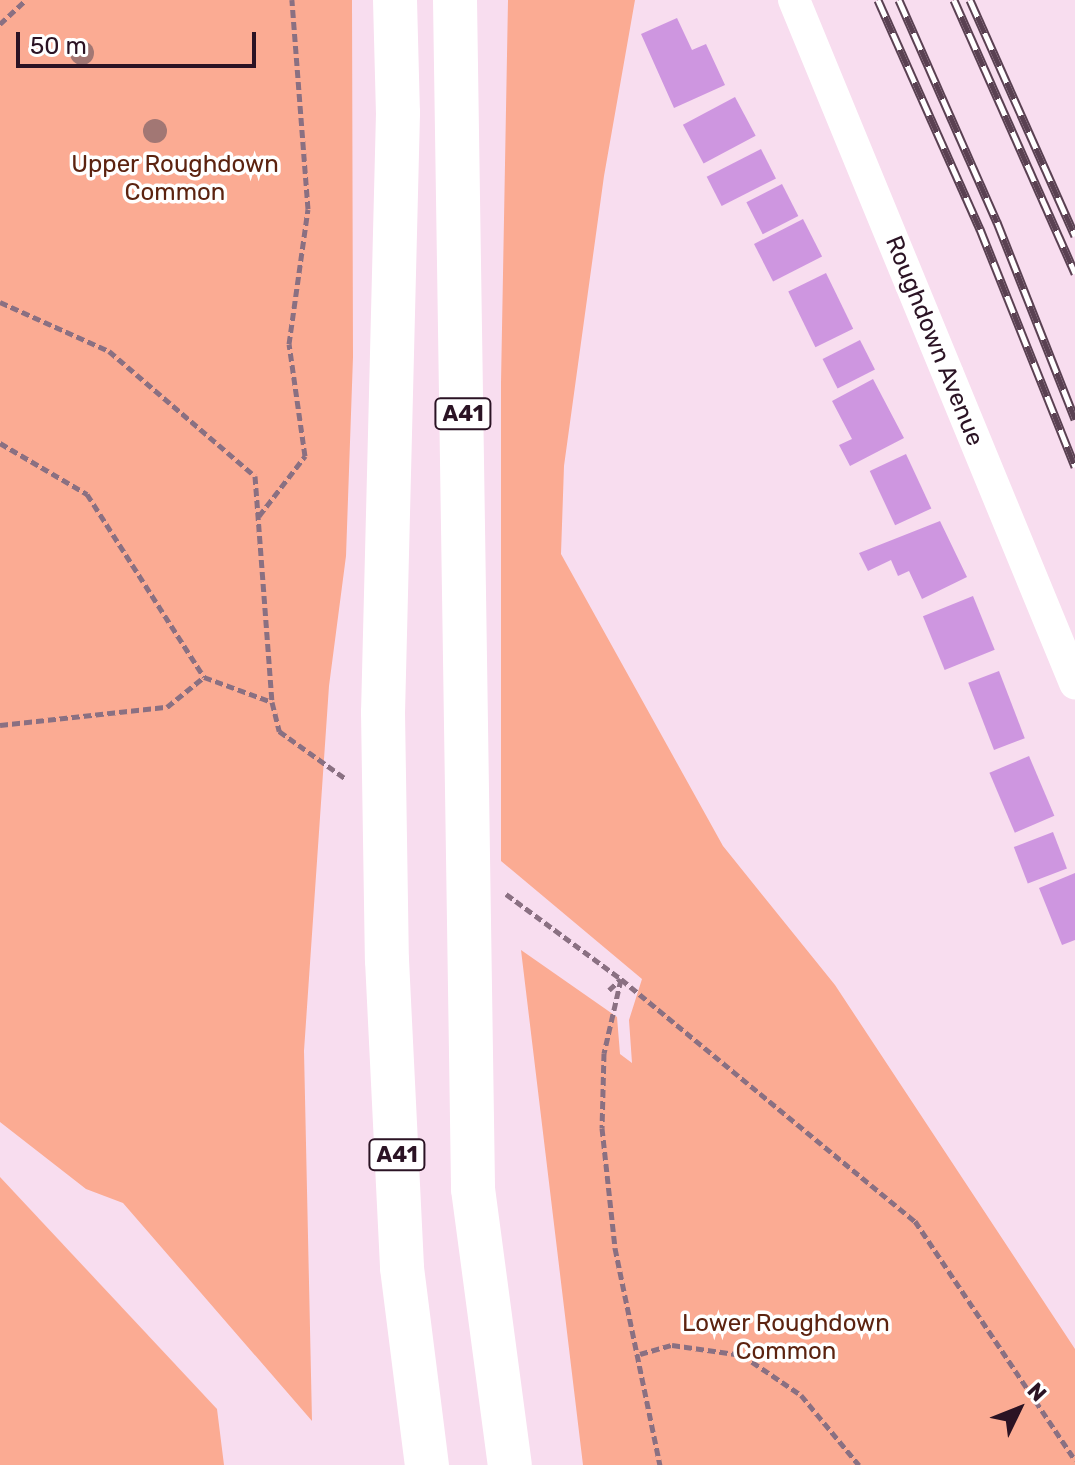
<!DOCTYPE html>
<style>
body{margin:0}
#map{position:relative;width:1075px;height:1465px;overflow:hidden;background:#f8ddef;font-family:Rubik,sans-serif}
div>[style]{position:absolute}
.green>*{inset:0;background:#fbab93}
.building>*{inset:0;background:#ce96e0;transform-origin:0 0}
.path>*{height:5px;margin-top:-2.5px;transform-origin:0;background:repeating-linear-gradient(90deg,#8a7082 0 8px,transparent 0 12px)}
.minor>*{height:32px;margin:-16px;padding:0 16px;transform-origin:16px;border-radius:16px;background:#fff}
.trunk>*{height:44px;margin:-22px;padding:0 22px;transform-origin:22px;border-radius:22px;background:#fff}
.rail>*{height:9px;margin-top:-4.5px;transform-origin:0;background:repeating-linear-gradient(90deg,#fff 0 18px,#5a4152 0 36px);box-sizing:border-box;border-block:2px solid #5a4152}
.trees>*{width:24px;height:24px;margin:-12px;border-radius:50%;background:#a27774}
span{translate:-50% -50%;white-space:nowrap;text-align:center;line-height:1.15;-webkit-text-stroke:7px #fff;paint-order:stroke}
.shield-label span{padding:2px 6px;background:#fff;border:2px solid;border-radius:6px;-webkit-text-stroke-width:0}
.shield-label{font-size:22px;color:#2b1324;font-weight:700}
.park-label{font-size:24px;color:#5c2310}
.street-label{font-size:24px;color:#2b1324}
.north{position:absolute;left:979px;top:1369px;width:80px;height:80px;-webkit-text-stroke:6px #fff;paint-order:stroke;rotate:47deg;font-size:22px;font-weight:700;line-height:32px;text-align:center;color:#2b1324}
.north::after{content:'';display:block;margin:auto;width:28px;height:36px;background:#2b1324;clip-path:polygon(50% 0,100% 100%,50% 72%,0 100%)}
.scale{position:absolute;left:16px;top:32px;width:240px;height:36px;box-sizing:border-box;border:4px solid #2b1324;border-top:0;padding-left:10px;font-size:24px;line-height:28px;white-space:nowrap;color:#2b1324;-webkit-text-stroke:6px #fff;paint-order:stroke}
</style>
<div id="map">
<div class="green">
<div style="clip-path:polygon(0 0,352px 0,353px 357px,346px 556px,329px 686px,304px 1051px,312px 1421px,123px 1203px,86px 1189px,0 1122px)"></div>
<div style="clip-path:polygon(508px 0,635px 0,604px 176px,564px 466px,561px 554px,723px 846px,835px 985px,1075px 1349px,1075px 1465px,583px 1465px,521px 950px,617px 1017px,620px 1054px,632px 1063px,629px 1020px,642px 979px,501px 861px,501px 383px)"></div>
<div style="clip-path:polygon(0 1177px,217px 1409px,224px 1465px,0 1465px)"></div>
</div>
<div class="building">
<div style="clip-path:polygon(677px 18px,692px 50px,706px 44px,725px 85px,674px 108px,641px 34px)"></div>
<div style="left:735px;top:97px;width:44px;height:59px;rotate:62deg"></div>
<div style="left:761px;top:149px;width:33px;height:61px;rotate:63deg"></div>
<div style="left:782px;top:184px;width:36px;height:40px;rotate:63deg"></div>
<div style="left:803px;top:219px;width:42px;height:55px;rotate:63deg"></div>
<div style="left:826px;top:273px;width:62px;height:42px;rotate:64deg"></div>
<div style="left:860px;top:340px;width:33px;height:42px;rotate:63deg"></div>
<div style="clip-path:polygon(873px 379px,904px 438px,850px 466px,839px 445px,852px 439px,832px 401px)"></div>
<div style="left:906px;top:454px;width:60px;height:40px;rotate:65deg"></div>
<div style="clip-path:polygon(940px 521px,967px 577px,922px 599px,909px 571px,898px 576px,891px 560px,868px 571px,859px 553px)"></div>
<div style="left:973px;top:596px;width:58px;height:54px;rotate:68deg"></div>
<div style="left:999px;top:671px;width:72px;height:33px;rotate:69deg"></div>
<div style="left:1029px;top:756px;width:65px;height:43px;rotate:67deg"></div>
<div style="left:1053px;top:832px;width:39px;height:42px;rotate:69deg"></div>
<div style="clip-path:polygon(1075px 873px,1075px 940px,1062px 945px,1039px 888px)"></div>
</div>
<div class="path">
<div style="left:0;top:24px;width:35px;rotate:-43deg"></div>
<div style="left:0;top:302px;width:120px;rotate:24.2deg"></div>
<div style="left:109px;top:351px;width:192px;rotate:40.6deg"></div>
<div style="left:255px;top:476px;width:227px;rotate:85.7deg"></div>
<div style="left:272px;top:702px;width:30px;rotate:76deg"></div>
<div style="left:279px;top:731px;width:82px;rotate:35.6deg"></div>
<div style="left:0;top:443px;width:101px;rotate:30.4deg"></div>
<div style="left:87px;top:494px;width:217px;rotate:57.4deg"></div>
<div style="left:204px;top:677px;width:72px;rotate:20.2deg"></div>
<div style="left:259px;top:516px;width:76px;rotate:-52.5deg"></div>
<div style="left:305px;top:456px;width:113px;rotate:-98.1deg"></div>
<div style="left:289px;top:344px;width:136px;rotate:-82deg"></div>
<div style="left:308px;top:209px;width:210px;rotate:-94.4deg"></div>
<div style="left:0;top:725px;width:168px;rotate:-6.2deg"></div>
<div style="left:167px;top:707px;width:48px;rotate:-39deg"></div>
<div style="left:506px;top:894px;width:143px;rotate:36.5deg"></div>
<div style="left:621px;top:979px;width:381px;rotate:39.5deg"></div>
<div style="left:915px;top:1221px;width:288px;rotate:56.2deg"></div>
<div style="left:609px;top:990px;width:16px;rotate:-43deg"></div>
<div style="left:621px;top:979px;width:76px;rotate:102.9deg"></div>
<div style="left:604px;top:1053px;width:75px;rotate:91.5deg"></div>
<div style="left:602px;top:1128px;width:121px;rotate:83.8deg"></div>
<div style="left:615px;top:1248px;width:222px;rotate:78.3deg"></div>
<div style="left:640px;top:1354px;width:33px;rotate:-16deg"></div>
<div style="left:672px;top:1345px;width:71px;rotate:8.1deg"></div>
<div style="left:742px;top:1355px;width:71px;rotate:34.1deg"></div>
<div style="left:801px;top:1395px;width:91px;rotate:50.4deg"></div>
</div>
<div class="minor">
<div style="left:794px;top:0;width:739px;rotate:67.64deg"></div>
</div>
<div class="trunk">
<div style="left:395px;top:0;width:113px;rotate:88.5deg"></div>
<div style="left:398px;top:113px;width:599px;rotate:91.43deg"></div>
<div style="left:383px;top:712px;width:248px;rotate:89.1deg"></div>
<div style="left:387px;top:960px;width:308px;rotate:87.2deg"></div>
<div style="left:402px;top:1268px;width:199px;rotate:82.8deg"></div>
<div style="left:455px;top:0;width:1189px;rotate:89.13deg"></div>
<div style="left:473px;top:1189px;width:278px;rotate:82.4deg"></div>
</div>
<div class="rail">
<div style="left:878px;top:0;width:251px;rotate:66deg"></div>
<div style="left:980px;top:229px;width:256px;rotate:68.2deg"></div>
<div style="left:899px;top:0;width:243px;rotate:66.2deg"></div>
<div style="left:997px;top:222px;width:212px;rotate:68.4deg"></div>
<div style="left:954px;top:0;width:299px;rotate:66.1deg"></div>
<div style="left:970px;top:0;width:258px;rotate:66deg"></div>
</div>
<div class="trees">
<div style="left:82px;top:53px"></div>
<div style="left:155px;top:131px"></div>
</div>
<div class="shield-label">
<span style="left:463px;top:414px">A41</span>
<span style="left:397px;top:1155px">A41</span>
</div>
<div class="park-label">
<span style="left:175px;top:179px">Upper Roughdown<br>Common</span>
<span style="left:786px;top:1338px">Lower Roughdown<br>Common</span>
</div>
<div class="street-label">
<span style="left:934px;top:341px;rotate:68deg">Roughdown Avenue</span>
</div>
<div class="north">N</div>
<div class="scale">50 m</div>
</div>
